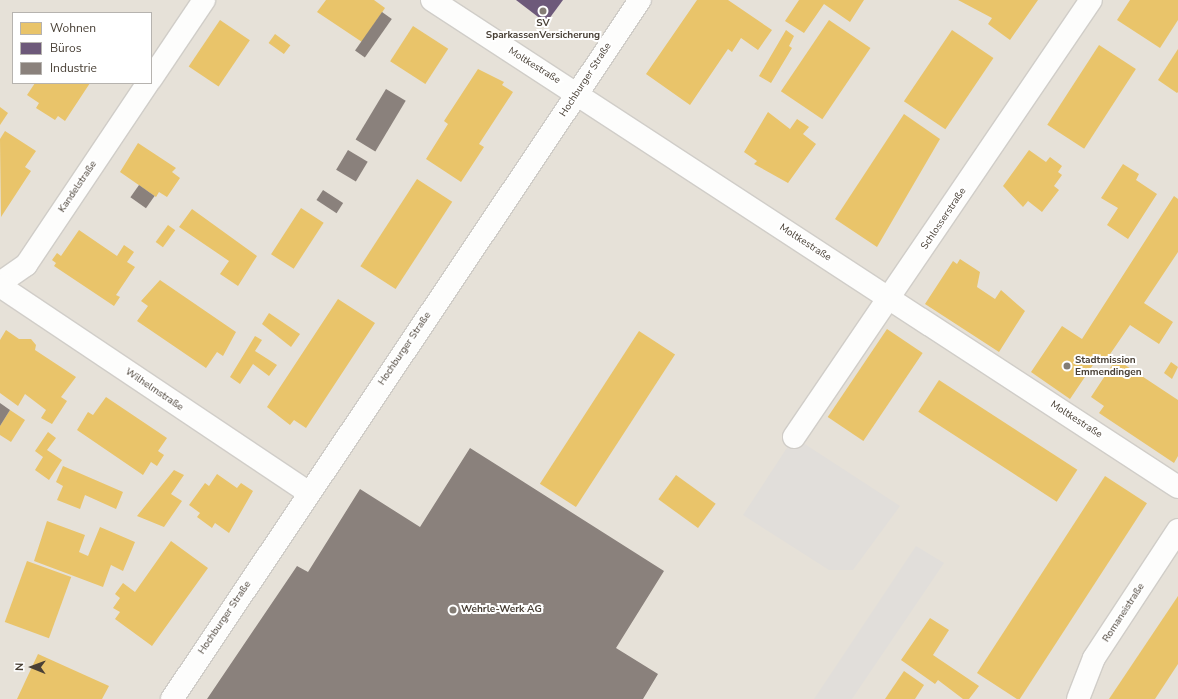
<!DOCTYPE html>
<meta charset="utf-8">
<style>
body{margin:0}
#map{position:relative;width:1178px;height:699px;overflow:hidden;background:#f2efeb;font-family:"Nunito Sans",sans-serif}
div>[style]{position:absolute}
.residential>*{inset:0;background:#e6e1d8}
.parking>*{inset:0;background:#e1deda}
.homes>*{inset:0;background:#e9c46a;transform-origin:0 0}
.offices>*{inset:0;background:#6d597a}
.industry>*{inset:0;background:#8a817c;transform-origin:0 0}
.roads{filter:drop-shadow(1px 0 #d0cdc8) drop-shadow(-1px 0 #d0cdc8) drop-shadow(0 1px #d0cdc8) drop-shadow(0 -1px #d0cdc8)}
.minor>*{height:22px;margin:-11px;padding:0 11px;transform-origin:11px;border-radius:11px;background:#fdfdfc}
.dots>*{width:11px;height:11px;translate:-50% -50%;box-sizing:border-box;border:2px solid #fff;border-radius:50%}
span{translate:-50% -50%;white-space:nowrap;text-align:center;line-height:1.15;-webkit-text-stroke:4px #fff;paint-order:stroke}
.poi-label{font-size:10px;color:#494036;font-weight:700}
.left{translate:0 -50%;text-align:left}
.street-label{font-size:10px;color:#494036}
.legend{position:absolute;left:12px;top:12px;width:140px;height:72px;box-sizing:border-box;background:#fff;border:1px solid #b6b3af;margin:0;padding:5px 7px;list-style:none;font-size:12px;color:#494036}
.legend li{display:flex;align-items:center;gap:8px;height:20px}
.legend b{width:20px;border:1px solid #b6b3af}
.north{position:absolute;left:12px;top:647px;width:40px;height:40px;-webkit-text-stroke:3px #fff;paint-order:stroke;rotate:271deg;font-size:11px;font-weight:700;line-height:16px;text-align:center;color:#494036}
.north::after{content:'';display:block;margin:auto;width:14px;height:18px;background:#494036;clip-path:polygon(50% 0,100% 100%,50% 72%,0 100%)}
</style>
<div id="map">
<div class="residential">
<div style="clip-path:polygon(evenodd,0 0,1178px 0,1178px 699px,0 699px,0 0,13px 13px,151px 13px,151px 83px,13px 83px,13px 13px)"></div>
</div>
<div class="parking">
<div style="clip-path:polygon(794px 437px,900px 506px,853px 570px,829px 570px,743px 515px)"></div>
<div style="clip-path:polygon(916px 546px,944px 563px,852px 699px,814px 699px)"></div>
</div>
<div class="homes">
<div style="clip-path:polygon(326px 0,374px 0,385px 8px,362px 42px,317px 12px)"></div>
<div style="clip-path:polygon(697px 0,728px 0,772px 30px,758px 50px,741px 38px,732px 52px,728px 49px,690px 105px,646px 74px)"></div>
<div style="clip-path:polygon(799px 0,864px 0,850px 22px,824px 4px,804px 33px,785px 21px)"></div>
<div style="clip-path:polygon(958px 0,1038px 0,1010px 40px,988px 24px,992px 18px)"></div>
<div style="clip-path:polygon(1130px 0,1178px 0,1178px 20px,1160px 48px,1117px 20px)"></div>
<div style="left:220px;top:20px;width:36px;height:56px;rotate:34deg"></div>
<div style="left:829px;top:20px;width:50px;height:86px;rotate:34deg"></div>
<div style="left:413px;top:26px;width:42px;height:42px;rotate:33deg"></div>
<div style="clip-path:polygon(786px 30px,794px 36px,789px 46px,792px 48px,771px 83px,759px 76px)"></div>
<div style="left:952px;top:30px;width:50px;height:86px;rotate:34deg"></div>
<div style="left:275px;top:34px;width:19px;height:11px;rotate:36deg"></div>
<div style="left:1099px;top:45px;width:44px;height:95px;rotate:33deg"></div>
<div style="clip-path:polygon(1178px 49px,1178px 92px,1177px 93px,1158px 80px)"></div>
<div style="clip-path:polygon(478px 69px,504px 82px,502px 85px,513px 92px,479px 144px,484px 147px,461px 182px,426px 159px,448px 124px,444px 121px)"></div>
<div style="clip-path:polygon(35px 83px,90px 83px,65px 121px,58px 116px,55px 120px,36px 108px,39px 103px,27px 95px)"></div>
<div style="clip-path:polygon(0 107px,8px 113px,0 125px)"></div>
<div style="clip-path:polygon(768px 112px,790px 129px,797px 119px,809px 127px,803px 134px,816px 144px,788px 183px,754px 164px,757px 161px,744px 152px)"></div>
<div style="clip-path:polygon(904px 114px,940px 139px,877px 247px,835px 219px)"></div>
<div style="clip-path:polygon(5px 131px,36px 151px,25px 167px,31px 171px,1px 217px,0 139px)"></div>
<div style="clip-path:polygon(138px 143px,176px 168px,172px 172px,180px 178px,167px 197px,159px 192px,156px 197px,120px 172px)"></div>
<div style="clip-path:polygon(1029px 150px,1046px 162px,1050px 157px,1062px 166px,1058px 172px,1062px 175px,1054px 186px,1059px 190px,1042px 212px,1028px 201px,1023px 207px,1003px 186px)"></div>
<div style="clip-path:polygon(1123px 164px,1139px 174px,1136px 180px,1157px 194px,1128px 239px,1107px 225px,1118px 208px,1101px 198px)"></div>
<div style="left:417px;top:179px;width:42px;height:104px;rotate:33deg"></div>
<div style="clip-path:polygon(1174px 196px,1178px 199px,1178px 252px,1144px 303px,1173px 322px,1159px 344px,1130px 325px,1104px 363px,1097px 359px,1070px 399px,1031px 372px,1062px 326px,1082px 339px)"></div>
<div style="left:301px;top:208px;width:27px;height:55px;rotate:33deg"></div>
<div style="clip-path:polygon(192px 209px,257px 256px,238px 286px,220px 274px,229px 261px,179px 227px)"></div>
<div style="left:168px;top:225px;width:9px;height:21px;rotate:36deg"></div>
<div style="clip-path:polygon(79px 230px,117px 256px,124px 245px,134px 252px,127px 262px,135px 267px,116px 295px,120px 297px,114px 306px,54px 266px,56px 263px,52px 260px,57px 253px,61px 256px)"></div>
<div style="clip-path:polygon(960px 259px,980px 272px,977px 287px,995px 299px,1001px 290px,1025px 311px,999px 352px,925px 304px,953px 261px,957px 264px)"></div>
<div style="clip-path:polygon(160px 280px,236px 332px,223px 356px,217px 352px,206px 368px,137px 321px,148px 306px,141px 301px)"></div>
<div style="clip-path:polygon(338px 299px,375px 323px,306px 428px,294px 420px,290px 425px,267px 407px)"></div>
<div style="clip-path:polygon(269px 313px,300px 334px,291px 347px,262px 324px)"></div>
<div style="left:887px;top:329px;width:43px;height:106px;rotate:34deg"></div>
<div style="clip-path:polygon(6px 330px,19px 339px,31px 339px,36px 345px,35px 350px,76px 377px,61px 397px,67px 401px,52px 424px,41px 418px,46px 410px,25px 394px,18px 406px,0 393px,0 340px)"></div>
<div style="left:639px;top:331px;width:43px;height:182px;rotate:33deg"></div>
<div style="clip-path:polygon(255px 336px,262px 340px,255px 351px,277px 365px,269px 376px,253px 364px,240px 384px,230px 377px)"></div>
<div style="clip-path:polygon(1116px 359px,1178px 400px,1178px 456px,1174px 463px,1099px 413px,1104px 406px,1091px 397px)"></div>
<div style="clip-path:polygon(1171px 362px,1178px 367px,1172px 379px,1164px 373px)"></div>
<div style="left:939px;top:380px;width:165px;height:38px;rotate:33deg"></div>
<div style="clip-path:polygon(106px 397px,167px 438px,158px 451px,164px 455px,157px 466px,151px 462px,143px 475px,77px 430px,88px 412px,93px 415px)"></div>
<div style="clip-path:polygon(10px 410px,25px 420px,11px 442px,0 435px,0 426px)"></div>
<div style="clip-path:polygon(48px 432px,56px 438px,47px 450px,62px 460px,49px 480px,35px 470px,43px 457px,35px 451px)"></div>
<div style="clip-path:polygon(63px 466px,123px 492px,116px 509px,85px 495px,80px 509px,57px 500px,63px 486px,56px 482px)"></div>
<div style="clip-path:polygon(174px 470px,184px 475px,171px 494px,182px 501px,164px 527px,137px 516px)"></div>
<div style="clip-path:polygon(217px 474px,237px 488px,241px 483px,253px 491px,229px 533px,215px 523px,212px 528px,197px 517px,200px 513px,189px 505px,205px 483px,209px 486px)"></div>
<div style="left:676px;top:475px;width:49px;height:30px;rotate:36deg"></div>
<div style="left:1105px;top:476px;width:50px;height:235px;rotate:33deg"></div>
<div style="clip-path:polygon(47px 521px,85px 535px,79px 552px,88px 556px,100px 527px,135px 542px,123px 571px,111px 565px,103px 587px,34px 561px)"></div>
<div style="clip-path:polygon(171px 541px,208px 568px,152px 646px,115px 619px,120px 612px,113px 608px,120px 598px,115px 594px,123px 583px,135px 592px)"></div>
<div style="left:27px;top:561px;width:47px;height:65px;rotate:20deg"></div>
<div style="clip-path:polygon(1178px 596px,1178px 664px,1155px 699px,1109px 699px)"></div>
<div style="clip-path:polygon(930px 618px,949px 630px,933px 655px,979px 686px,969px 699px,963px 699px,938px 680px,935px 684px,901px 660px)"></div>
<div style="clip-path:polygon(38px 654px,109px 686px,102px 699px,17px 699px)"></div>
<div style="clip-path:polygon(904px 671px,924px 685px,915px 699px,885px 699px)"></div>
</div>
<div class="offices">
<div style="clip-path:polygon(516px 0,563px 0,546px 23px)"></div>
</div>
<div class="industry">
<div style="left:382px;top:12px;width:12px;height:47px;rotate:35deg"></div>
<div style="left:386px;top:89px;width:23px;height:59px;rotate:31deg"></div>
<div style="left:348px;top:150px;width:23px;height:23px;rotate:31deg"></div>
<div style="left:139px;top:185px;width:19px;height:15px;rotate:35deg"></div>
<div style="left:323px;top:190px;width:24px;height:12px;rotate:33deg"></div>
<div style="clip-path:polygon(0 403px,10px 410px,0 426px)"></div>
<div style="clip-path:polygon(470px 448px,664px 571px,616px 648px,658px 674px,643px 699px,207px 699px,297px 566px,308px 572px,360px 489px,420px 527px)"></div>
</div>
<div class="roads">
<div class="minor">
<div style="left:432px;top:0;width:891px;rotate:33.14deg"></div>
<div style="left:151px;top:79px;width:95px;rotate:-56.1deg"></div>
<div style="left:0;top:283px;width:32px;rotate:-35deg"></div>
<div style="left:26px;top:265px;width:219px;rotate:-56.2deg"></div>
<div style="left:0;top:286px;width:372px;rotate:33.8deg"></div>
<div style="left:794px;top:437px;width:528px;rotate:-55.8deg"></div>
<div style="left:172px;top:699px;width:841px;rotate:-56.2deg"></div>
<div style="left:1078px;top:699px;width:44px;rotate:-68.7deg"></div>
<div style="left:1094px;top:658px;width:153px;rotate:-56.7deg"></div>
</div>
</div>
<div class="dots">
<div style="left:543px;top:11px;background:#847d75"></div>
<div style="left:1067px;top:366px;background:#847d75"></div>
<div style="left:453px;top:610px;background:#847d75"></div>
</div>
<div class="poi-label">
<span style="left:543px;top:29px">SV<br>SparkassenVersicherung</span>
<span class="left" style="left:1075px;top:366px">Stadtmission<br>Emmendingen</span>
<span class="left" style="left:461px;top:610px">Wehrle-Werk AG</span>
</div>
<div class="street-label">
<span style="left:534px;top:66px;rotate:32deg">Moltkestraße</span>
<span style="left:586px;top:80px;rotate:-57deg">Hochburger Straße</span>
<span style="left:78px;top:187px;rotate:-56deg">Kandelstraße</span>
<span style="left:944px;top:219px;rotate:-56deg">Schlosserstraße</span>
<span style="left:805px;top:243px;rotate:33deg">Moltkestraße</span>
<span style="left:405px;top:349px;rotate:-56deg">Hochburger Straße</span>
<span style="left:154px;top:390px;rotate:34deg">Wilhelmstraße</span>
<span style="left:1076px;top:420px;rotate:33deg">Moltkestraße</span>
<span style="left:1124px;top:613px;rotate:-57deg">Romaneistraße</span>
<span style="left:225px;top:618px;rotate:-56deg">Hochburger Straße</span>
</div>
<ul class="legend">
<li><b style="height:11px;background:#e9c46a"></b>Wohnen</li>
<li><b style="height:11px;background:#6d597a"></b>Büros</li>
<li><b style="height:11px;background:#8a817c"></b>Industrie</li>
</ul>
<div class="north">N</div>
</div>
